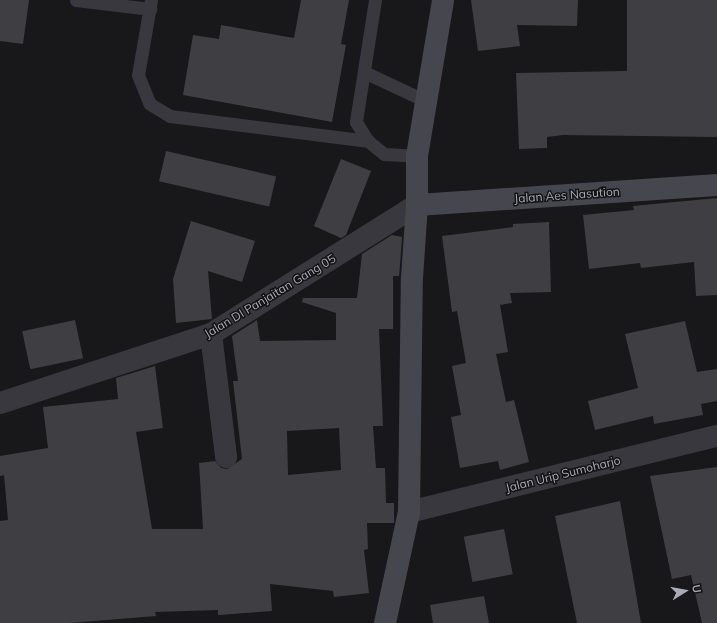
<!DOCTYPE html>
<style>
body{margin:0}
#map{position:relative;width:717px;height:623px;overflow:hidden;background:#181719;font-family:Mulish,sans-serif}
div>[style]{position:absolute}
.building>*{inset:0;background:#3f3f43;transform-origin:0 0}
.lane>*{height:13px;margin:-6.5px;padding:0 6.5px;transform-origin:6.5px;border-radius:6.5px;background:#39383e}
.street>*{height:22px;margin:-11px;padding:0 11px;transform-origin:11px;border-radius:11px;background:#39383e}
.secondary>*{height:22px;margin:-11px;padding:0 11px;transform-origin:11px;border-radius:11px;background:#46474e}
span{translate:-50% -50%;white-space:nowrap;text-align:center;line-height:1.15;-webkit-text-stroke:3px #131214;paint-order:stroke}
.street-label{font-size:12px;color:#aaabb8}
.north{position:absolute;left:665px;top:571px;width:40px;height:40px;-webkit-text-stroke:3px #131214;paint-order:stroke;rotate:79deg;font-size:11px;font-weight:700;line-height:16px;text-align:center;color:#aaabb8}
.north::after{content:'';display:block;margin:auto;width:14px;height:18px;background:#aaabb8;clip-path:polygon(50% 0,100% 100%,50% 72%,0 100%)}
</style>
<div id="map">
<div class="building">
<div style="clip-path:polygon(0 0,29px 0,23px 44px,0 41px)"></div>
<div style="clip-path:polygon(301px 0,349px 0,341px 44px,346px 45px,332px 122px,183px 95px,193px 35px,219px 39px,221px 25px,294px 38px)"></div>
<div style="clip-path:polygon(471px 0,578px 0,577px 26px,517px 25px,520px 46px,478px 51px)"></div>
<div style="clip-path:polygon(627px 0,717px 0,717px 137px,563px 135px,547px 137px,547px 148px,519px 149px,516px 73px,627px 71px)"></div>
<div style="left:166px;top:151px;width:113px;height:31px;rotate:13deg"></div>
<div style="clip-path:polygon(341px 159px,371px 171px,346px 235px,341px 238px,314px 226px)"></div>
<div style="clip-path:polygon(717px 198px,717px 295px,696px 296px,694px 262px,641px 268px,640px 263px,589px 269px,583px 215px,634px 210px,633px 206px)"></div>
<div style="clip-path:polygon(191px 221px,255px 241px,242px 282px,208px 271px,212px 319px,176px 323px,173px 279px)"></div>
<div style="clip-path:polygon(549px 222px,551px 292px,510px 293px,512px 303px,500px 305px,508px 352px,496px 354px,506px 402px,514px 400px,529px 462px,500px 470px,498px 461px,460px 468px,451px 417px,461px 415px,452px 366px,466px 363px,457px 311px,452px 312px,442px 236px,513px 227px,513px 224px)"></div>
<div style="clip-path:polygon(evenodd,392px 235px,402px 237px,400px 265px,399px 276px,393px 276px,393px 329px,379px 329px,383px 426px,373px 426px,376px 468px,385px 468px,386px 503px,394px 503px,394px 523px,367px 523px,368px 549px,364px 550px,369px 593px,334px 597px,333px 591px,270px 584px,272px 611px,218px 615px,218px 610px,155px 612px,156px 616px,70px 623px,0 623px,0 521px,8px 520px,4px 475px,0 476px,0 456px,48px 448px,43px 407px,118px 399px,116px 378px,155px 366px,163px 428px,136px 432px,152px 529px,203px 529px,199px 463px,215px 461px,221px 468px,227px 469px,242px 459px,233px 381px,238px 381px,232px 336px,257px 320px,260px 341px,336px 340px,336px 313px,302px 302px,303px 298px,357px 298px,362px 254px,392px 235px,339px 428px,341px 470px,288px 475px,287px 431px,339px 428px)"></div>
<div style="left:75px;top:320px;width:39px;height:54px;rotate:78deg"></div>
<div style="clip-path:polygon(685px 321px,697px 372px,717px 369px,717px 401px,701px 404px,703px 415px,654px 424px,653px 416px,595px 430px,588px 401px,638px 388px,625px 334px)"></div>
<div style="clip-path:polygon(717px 467px,717px 623px,702px 623px,691px 575px,672px 579px,650px 476px)"></div>
<div style="clip-path:polygon(620px 501px,641px 623px,577px 623px,555px 516px)"></div>
<div style="left:504px;top:529px;width:46px;height:41px;rotate:79deg"></div>
<div style="clip-path:polygon(484px 596px,489px 623px,433px 623px,430px 605px)"></div>
</div>
<div class="lane">
<div style="left:76px;top:0;width:75px;rotate:6.9deg"></div>
<div style="left:151px;top:0;width:76px;rotate:99.8deg"></div>
<div style="left:138px;top:75px;width:31px;rotate:68deg"></div>
<div style="left:150px;top:104px;width:23px;rotate:31deg"></div>
<div style="left:170px;top:116px;width:200px;rotate:7.2deg"></div>
<div style="left:375px;top:0;width:123px;rotate:98.9deg"></div>
<div style="left:356px;top:122px;width:22px;rotate:58deg"></div>
<div style="left:368px;top:141px;width:21px;rotate:39deg"></div>
<div style="left:384px;top:154px;width:33px;rotate:3deg"></div>
<div style="left:364px;top:72px;width:68px;rotate:25.1deg"></div>
</div>
<div class="street">
<div style="left:211px;top:334px;width:124px;rotate:83deg"></div>
<div style="left:0;top:403px;width:222px;rotate:-18.1deg"></div>
<div style="left:211px;top:334px;width:243px;rotate:-32.1deg"></div>
<div style="left:409px;top:512px;width:317px;rotate:-13.9deg"></div>
</div>
<div class="secondary">
<div style="left:417px;top:205px;width:301px;rotate:-3.8deg"></div>
<div style="left:385px;top:623px;width:114px;rotate:-77.8deg"></div>
<div style="left:409px;top:512px;width:234px;rotate:-89.3deg"></div>
<div style="left:412px;top:278px;width:73px;rotate:-86.1deg"></div>
<div style="left:417px;top:205px;width:49px;rotate:-90deg"></div>
<div style="left:417px;top:156px;width:158px;rotate:-80.5deg"></div>
</div>
<div class="street-label">
<span style="left:567px;top:195px;rotate:-4deg">Jalan Aes Nasution</span>
<span style="left:270px;top:296px;rotate:-31deg">Jalan DI Panjaitan Gang 05</span>
<span style="left:563px;top:474px;rotate:-14deg">Jalan Urip Sumoharjo</span>
</div>
<div class="north">U</div>
</div>
